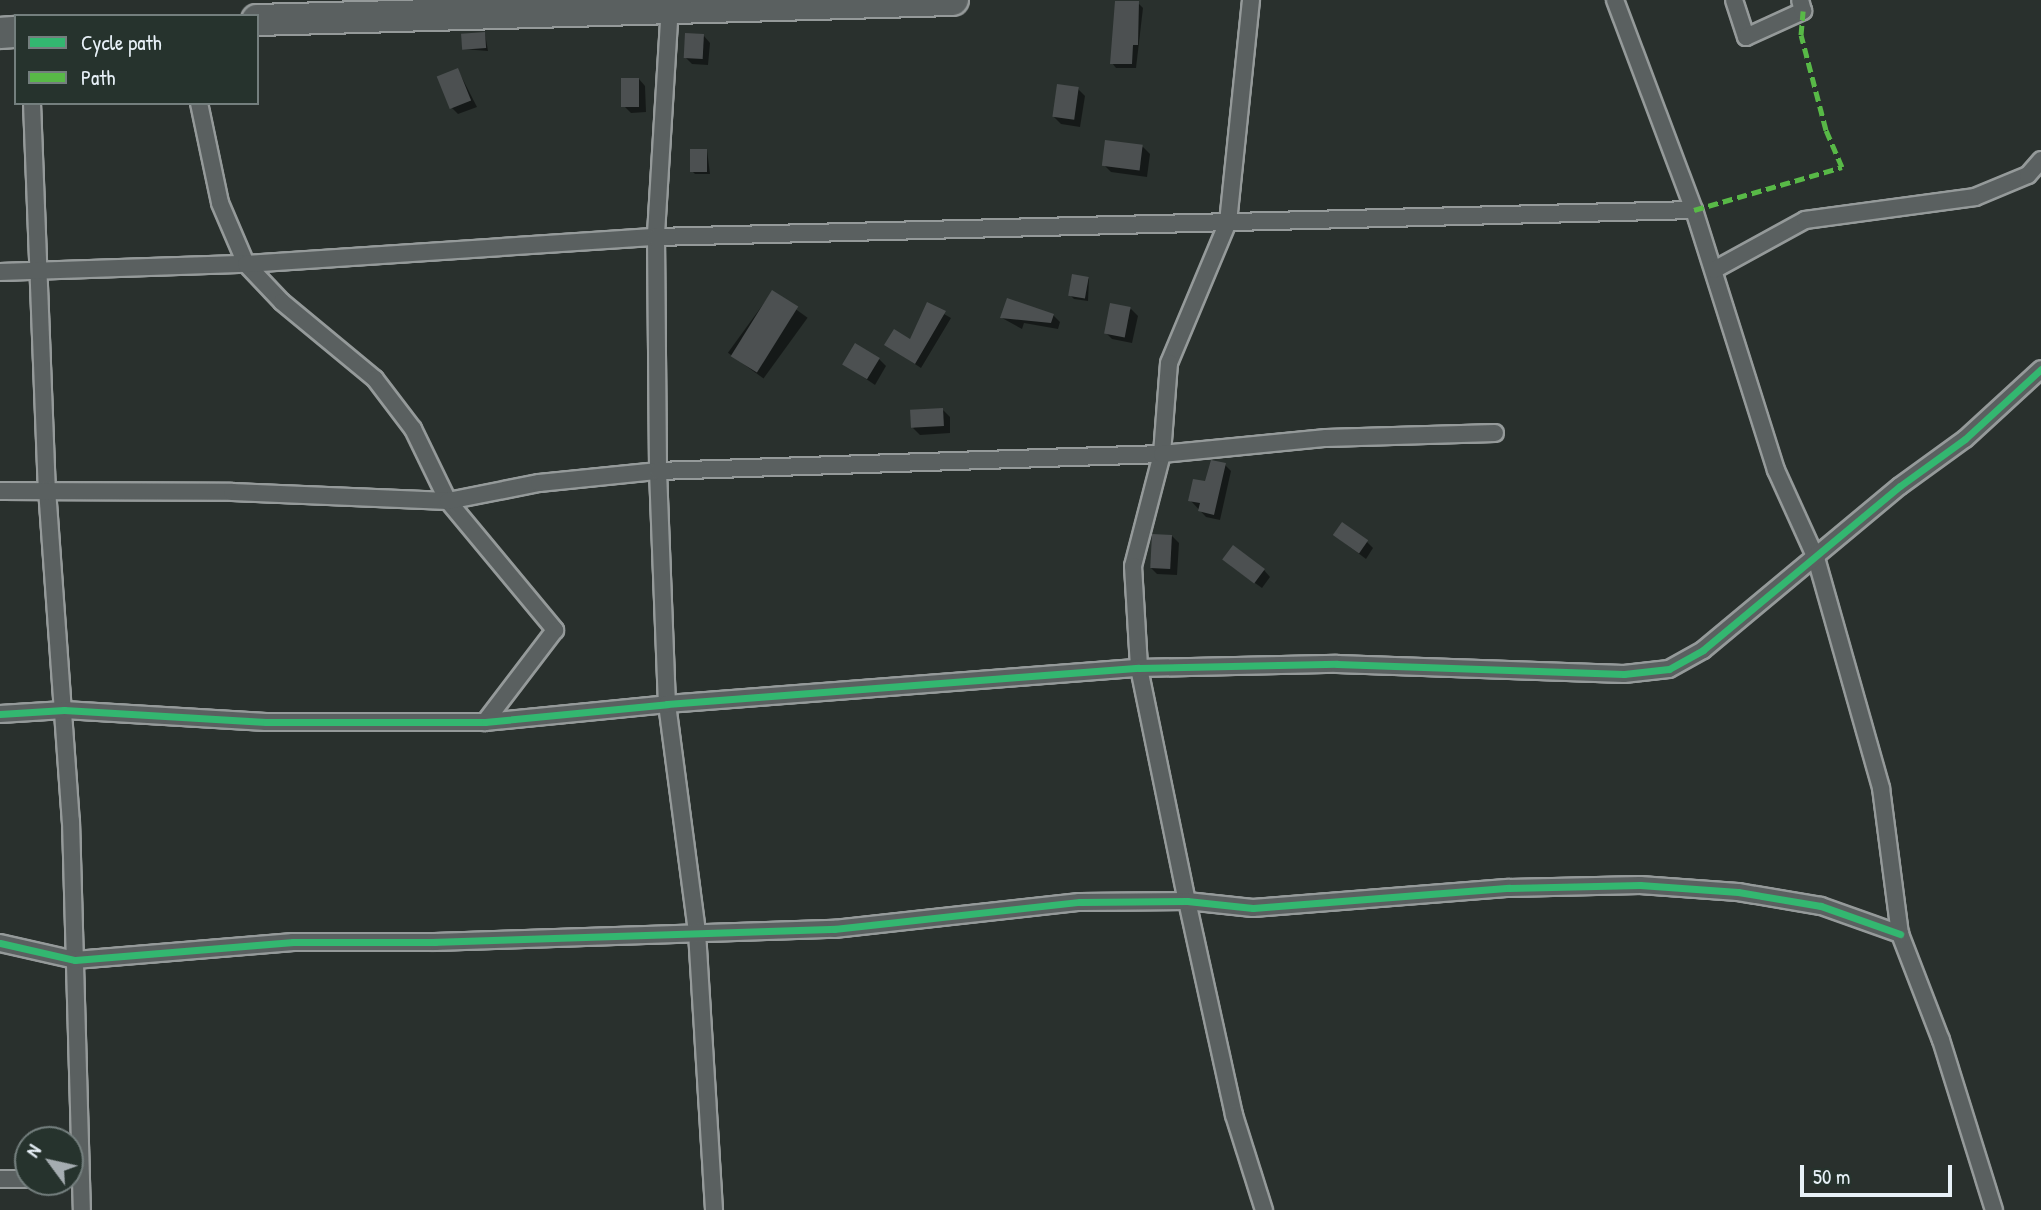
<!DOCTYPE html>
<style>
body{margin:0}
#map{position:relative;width:2041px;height:1210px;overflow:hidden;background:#29302d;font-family:"Patrick Hand",sans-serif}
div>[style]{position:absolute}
.shadow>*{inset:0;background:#0007;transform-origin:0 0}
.building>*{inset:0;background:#4c5051;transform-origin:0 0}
.roads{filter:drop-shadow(2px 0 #959a9a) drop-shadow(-2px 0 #959a9a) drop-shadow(0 2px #959a9a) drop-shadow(0 -2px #959a9a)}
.street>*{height:16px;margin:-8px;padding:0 8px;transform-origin:8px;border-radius:8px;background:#5a6060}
.highway>*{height:30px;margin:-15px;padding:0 15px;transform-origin:15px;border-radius:15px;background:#5a6060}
.quiet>*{height:5px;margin-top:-2.5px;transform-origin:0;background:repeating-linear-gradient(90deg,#58b947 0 10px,transparent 0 15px)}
.cycleway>*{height:7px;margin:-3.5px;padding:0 3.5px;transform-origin:3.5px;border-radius:3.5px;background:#33b770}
span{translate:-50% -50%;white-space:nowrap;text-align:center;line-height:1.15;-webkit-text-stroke:5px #26332d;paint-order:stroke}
.legend{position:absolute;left:14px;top:14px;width:245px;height:91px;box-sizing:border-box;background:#26332d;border:2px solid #747f7e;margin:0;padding:9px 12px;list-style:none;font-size:21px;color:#e8f1f8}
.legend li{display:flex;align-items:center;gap:14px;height:35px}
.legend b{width:35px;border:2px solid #747f7e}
.north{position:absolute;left:14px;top:1126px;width:70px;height:70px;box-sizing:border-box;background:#26332d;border:2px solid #747f7e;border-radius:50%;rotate:303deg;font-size:19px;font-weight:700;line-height:28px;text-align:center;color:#e8f1f8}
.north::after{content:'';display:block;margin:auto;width:24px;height:32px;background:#a5adb1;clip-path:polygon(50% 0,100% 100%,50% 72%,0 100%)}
.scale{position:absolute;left:1800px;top:1165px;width:152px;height:32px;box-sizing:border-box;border:4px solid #e8f1f8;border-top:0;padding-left:9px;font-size:21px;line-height:24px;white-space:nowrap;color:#e8f1f8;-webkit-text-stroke:5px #26332d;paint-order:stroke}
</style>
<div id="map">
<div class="shadow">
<div style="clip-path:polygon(1138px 3px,1143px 8px,1136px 68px,1116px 68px,1112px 63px)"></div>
<div style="clip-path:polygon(485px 34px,488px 51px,463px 49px)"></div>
<div style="clip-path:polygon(704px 36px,710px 43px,708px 65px,692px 64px,685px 57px)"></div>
<div style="clip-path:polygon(458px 70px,477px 107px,458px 114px,451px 107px)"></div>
<div style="clip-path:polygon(639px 79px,645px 86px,646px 112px,631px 113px,624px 106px)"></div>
<div style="clip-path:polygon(1078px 89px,1085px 96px,1080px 127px,1061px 124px,1054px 117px)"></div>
<div style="clip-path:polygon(1143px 147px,1150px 154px,1147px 177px,1111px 172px,1104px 165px)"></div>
<div style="clip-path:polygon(707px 150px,710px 174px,695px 174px,692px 171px)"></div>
<div style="clip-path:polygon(1089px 278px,1088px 301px,1074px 299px,1071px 296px)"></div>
<div style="left:772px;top:292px;width:44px;height:75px;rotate:36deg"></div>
<div style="clip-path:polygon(928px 305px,951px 318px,921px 368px,886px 345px,911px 341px)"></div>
<div style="clip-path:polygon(1131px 309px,1138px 316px,1132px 343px,1112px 339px,1105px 332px)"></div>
<div style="clip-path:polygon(1053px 315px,1060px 322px,1058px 329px,1024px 323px,1022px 329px,1002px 318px)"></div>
<div style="clip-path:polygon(879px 359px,886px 366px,875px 385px,844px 364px)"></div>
<div style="clip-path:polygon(943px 410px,950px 417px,950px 433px,920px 435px,913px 428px)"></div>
<div style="clip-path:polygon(1225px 465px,1231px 471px,1220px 520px,1206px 517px,1190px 500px)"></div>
<div style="clip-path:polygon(1172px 536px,1179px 543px,1177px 575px,1157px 574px,1150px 567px)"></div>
<div style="clip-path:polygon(1342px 541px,1366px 541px,1373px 548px,1366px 559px)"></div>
<div style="clip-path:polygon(1231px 566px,1264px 570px,1270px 577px,1262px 588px)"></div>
</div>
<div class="building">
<div style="clip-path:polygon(1115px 1px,1139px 1px,1138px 45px,1133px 45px,1132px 64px,1110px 64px)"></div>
<div style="left:485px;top:32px;width:16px;height:24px;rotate:86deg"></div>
<div style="left:685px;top:33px;width:19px;height:25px;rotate:3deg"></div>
<div style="left:458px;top:68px;width:35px;height:23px;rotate:68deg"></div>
<div style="left:621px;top:78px;width:18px;height:29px"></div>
<div style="left:1057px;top:84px;width:22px;height:33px;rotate:8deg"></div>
<div style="left:1105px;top:140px;width:38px;height:26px;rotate:7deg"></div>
<div style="left:690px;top:149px;width:17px;height:23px"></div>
<div style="left:1072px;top:274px;width:17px;height:22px;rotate:10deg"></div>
<div style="left:772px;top:290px;width:31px;height:78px;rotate:32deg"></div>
<div style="clip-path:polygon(1007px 298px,1054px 314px,1051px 323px,1000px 318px)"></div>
<div style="clip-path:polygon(927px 302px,946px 311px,915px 364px,884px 345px,894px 329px,910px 339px)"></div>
<div style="left:1110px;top:303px;width:21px;height:31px;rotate:11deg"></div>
<div style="left:855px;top:343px;width:29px;height:25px;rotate:31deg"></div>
<div style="left:943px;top:408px;width:18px;height:33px;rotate:87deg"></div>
<div style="clip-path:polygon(1211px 460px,1226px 463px,1214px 515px,1198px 511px,1200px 503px,1188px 501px,1193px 479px,1205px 481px)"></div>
<div style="left:1342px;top:522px;width:32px;height:16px;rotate:35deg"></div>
<div style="left:1152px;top:534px;width:20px;height:34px;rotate:3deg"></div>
<div style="left:1233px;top:545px;width:40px;height:18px;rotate:37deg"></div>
</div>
<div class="roads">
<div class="street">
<div style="left:1251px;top:0;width:223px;rotate:95.9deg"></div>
<div style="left:1228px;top:222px;width:153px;rotate:112.7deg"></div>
<div style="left:1169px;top:363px;width:91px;rotate:94.4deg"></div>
<div style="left:1162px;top:454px;width:116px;rotate:104.5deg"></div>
<div style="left:1133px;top:566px;width:102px;rotate:86.6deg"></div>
<div style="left:1139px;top:668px;width:238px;rotate:78.4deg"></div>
<div style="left:1187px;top:901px;width:219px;rotate:77.6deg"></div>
<div style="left:1234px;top:1115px;width:100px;rotate:72.5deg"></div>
<div style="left:1615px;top:0;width:224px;rotate:69.4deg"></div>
<div style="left:1694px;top:210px;width:273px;rotate:72.5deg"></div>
<div style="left:1776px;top:470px;width:97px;rotate:65.6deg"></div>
<div style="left:1816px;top:558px;width:239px;rotate:74.2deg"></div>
<div style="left:1881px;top:788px;width:147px;rotate:82.6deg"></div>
<div style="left:1900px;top:934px;width:114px;rotate:68.9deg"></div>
<div style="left:1941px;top:1040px;width:178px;rotate:72.7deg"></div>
<div style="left:1734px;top:0;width:39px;rotate:72deg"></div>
<div style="left:1746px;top:37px;width:63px;rotate:-24.5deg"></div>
<div style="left:1803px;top:11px;width:11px;rotate:-105deg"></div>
<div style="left:670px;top:5px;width:232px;rotate:93.5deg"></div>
<div style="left:656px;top:237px;width:234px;rotate:89.5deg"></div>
<div style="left:658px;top:471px;width:233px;rotate:87.8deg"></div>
<div style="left:667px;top:704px;width:230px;rotate:82.5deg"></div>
<div style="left:697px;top:932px;width:279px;rotate:86.5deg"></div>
<div style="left:32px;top:103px;width:386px;rotate:87.8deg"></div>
<div style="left:47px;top:489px;width:333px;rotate:85.9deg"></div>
<div style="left:71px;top:821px;width:389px;rotate:88.4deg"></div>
<div style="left:199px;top:103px;width:102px;rotate:78.1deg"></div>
<div style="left:220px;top:203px;width:66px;rotate:66.9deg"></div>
<div style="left:246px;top:264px;width:52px;rotate:46.5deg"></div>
<div style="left:282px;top:302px;width:121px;rotate:39.6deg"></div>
<div style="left:375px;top:379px;width:63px;rotate:52.8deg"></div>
<div style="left:413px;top:429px;width:80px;rotate:64.1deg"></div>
<div style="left:448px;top:501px;width:168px;rotate:50.3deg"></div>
<div style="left:555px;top:630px;width:116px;rotate:127.3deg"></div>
<div style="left:1714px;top:270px;width:104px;rotate:-28.8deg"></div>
<div style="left:1805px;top:220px;width:172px;rotate:-7.7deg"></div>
<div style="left:1975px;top:197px;width:57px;rotate:-22.5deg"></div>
<div style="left:2028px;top:175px;width:20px;rotate:-49deg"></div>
<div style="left:0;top:272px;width:246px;rotate:-1.9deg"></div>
<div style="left:246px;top:264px;width:411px;rotate:-3.8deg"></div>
<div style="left:656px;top:237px;width:1038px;rotate:-1.49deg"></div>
<div style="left:0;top:491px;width:232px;rotate:0.2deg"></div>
<div style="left:232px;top:492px;width:216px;rotate:2.4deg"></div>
<div style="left:448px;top:501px;width:93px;rotate:-11.2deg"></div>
<div style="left:539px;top:483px;width:120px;rotate:-5.8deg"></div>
<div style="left:658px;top:471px;width:504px;rotate:-1.93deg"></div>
<div style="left:1162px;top:454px;width:165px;rotate:-5.6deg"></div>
<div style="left:1326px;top:438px;width:169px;rotate:-1.7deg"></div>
<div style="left:0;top:714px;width:64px;rotate:-3.6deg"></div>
<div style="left:64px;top:710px;width:202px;rotate:3.4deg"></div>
<div style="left:266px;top:722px;width:219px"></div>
<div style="left:485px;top:722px;width:183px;rotate:-5.6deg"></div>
<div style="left:667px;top:704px;width:473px;rotate:-4.4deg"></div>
<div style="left:1139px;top:668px;width:198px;rotate:-1.2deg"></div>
<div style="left:1337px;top:664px;width:287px;rotate:2deg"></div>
<div style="left:1624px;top:674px;width:45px;rotate:-6.3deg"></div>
<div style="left:1669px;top:669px;width:39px;rotate:-29deg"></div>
<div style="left:1703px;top:650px;width:256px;rotate:-39.8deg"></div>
<div style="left:1900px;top:486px;width:80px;rotate:-35.9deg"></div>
<div style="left:1965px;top:439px;width:103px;rotate:-42.6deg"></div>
<div style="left:0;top:943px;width:77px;rotate:12.8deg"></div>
<div style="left:75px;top:960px;width:219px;rotate:-4.7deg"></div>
<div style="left:293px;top:942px;width:142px"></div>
<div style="left:435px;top:942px;width:399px;rotate:-1.9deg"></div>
<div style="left:834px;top:929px;width:247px;rotate:-6.3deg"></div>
<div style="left:1080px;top:902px;width:107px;rotate:-0.5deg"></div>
<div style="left:1187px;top:901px;width:66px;rotate:6.1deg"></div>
<div style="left:1253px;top:908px;width:257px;rotate:-4.5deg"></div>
<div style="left:1509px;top:888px;width:131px;rotate:-1.3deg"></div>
<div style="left:1640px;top:885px;width:98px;rotate:4.1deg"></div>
<div style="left:1738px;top:892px;width:84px;rotate:9.6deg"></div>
<div style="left:1821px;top:906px;width:84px;rotate:19.5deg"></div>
<div style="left:0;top:1179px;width:28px"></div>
</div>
<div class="highway">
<div style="left:257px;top:20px;width:696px;rotate:-1.65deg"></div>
<div style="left:0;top:33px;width:16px;rotate:-4deg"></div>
</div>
</div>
<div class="quiet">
<div style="left:1694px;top:210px;width:154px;rotate:-16.2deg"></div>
<div style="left:1842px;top:167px;width:40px;rotate:-113.4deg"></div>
<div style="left:1826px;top:130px;width:98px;rotate:-104.7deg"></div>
<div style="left:1801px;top:35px;width:24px;rotate:-85deg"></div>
</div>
<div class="cycleway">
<div style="left:0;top:714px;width:64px;rotate:-3.6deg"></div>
<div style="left:64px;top:710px;width:202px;rotate:3.4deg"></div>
<div style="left:266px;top:722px;width:219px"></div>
<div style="left:485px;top:722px;width:183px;rotate:-5.6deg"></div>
<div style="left:667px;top:704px;width:473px;rotate:-4.4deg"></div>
<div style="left:1139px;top:668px;width:198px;rotate:-1.2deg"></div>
<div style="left:1337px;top:664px;width:287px;rotate:2deg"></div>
<div style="left:1624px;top:674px;width:45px;rotate:-6.3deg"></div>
<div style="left:1669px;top:669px;width:39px;rotate:-29deg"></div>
<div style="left:1703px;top:650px;width:256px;rotate:-39.8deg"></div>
<div style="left:1900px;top:486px;width:80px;rotate:-35.9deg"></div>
<div style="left:1965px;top:439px;width:103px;rotate:-42.6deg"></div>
<div style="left:0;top:943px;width:77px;rotate:12.8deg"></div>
<div style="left:75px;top:960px;width:219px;rotate:-4.7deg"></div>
<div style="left:293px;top:942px;width:142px"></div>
<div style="left:435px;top:942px;width:399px;rotate:-1.9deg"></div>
<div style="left:834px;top:929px;width:247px;rotate:-6.3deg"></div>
<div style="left:1080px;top:902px;width:107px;rotate:-0.5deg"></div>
<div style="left:1187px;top:901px;width:66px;rotate:6.1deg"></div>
<div style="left:1253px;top:908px;width:257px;rotate:-4.5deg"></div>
<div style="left:1509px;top:888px;width:131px;rotate:-1.3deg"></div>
<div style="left:1640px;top:885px;width:98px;rotate:4.1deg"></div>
<div style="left:1738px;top:892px;width:84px;rotate:9.6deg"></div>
<div style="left:1821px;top:906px;width:84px;rotate:19.5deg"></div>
</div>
<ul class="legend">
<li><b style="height:9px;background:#33b770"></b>Cycle path</li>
<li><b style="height:9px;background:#58b947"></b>Path</li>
</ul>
<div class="north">N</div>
<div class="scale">50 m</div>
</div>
